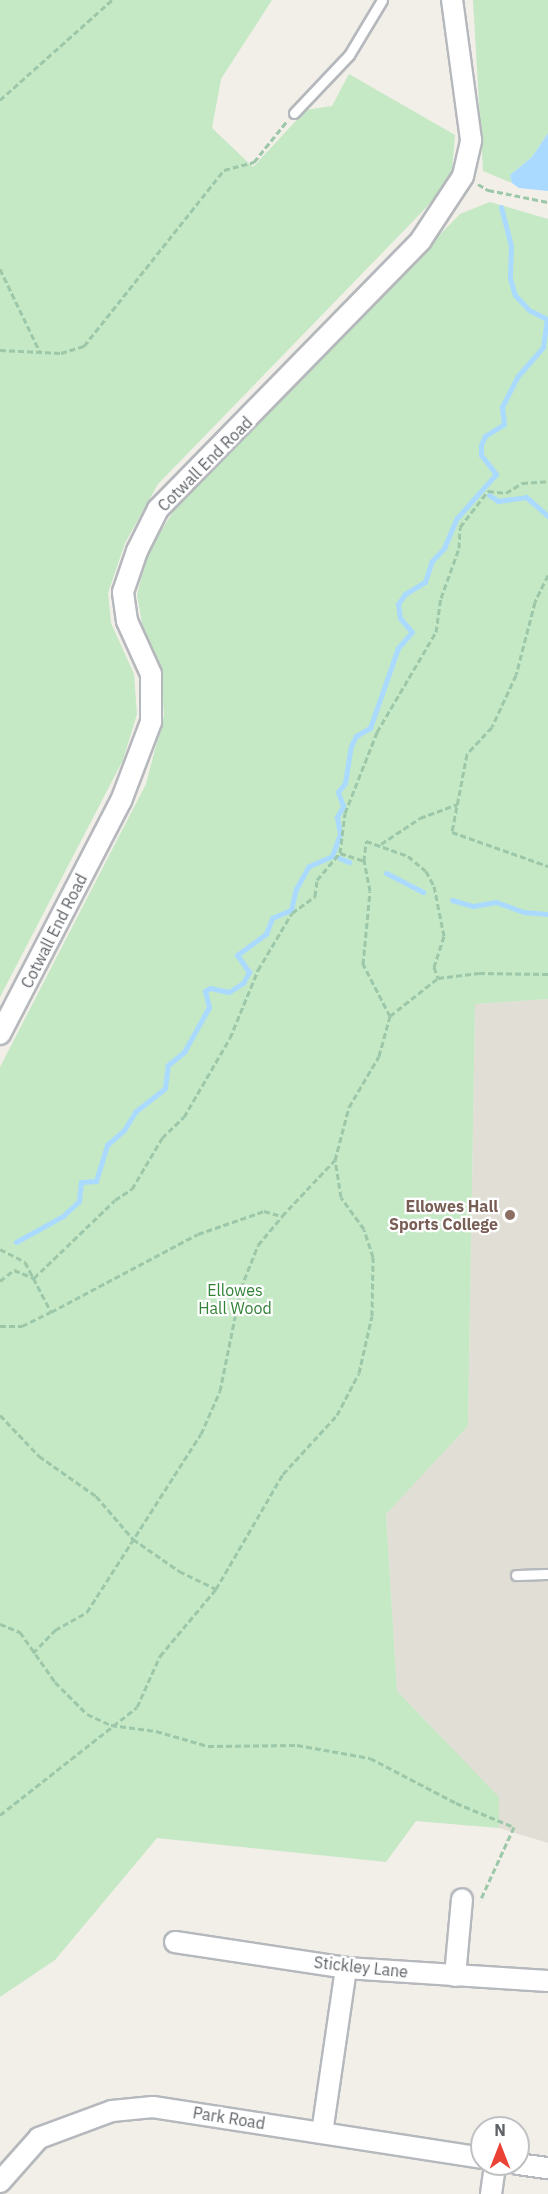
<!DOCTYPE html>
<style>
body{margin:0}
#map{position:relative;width:548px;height:2194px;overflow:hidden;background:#f1efe8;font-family:"IBM Plex Sans",sans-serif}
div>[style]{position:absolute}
.education>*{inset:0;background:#e1ded6}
.green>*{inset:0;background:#c5e8c5}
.water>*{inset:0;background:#aadaff}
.stream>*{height:5px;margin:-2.5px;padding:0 2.5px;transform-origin:2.5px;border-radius:2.5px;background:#aadaff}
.path>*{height:3px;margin-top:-1.5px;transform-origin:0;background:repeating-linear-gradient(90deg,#9cc7a9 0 6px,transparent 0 9px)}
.roads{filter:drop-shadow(2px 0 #b5b8bc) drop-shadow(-2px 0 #b5b8bc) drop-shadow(0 2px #b5b8bc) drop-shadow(0 -2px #b5b8bc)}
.service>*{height:9px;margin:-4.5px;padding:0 4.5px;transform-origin:4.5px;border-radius:4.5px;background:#fff}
.minor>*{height:20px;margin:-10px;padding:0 10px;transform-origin:10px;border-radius:10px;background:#fff}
.dots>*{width:16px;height:16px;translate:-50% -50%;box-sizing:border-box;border:3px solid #fff;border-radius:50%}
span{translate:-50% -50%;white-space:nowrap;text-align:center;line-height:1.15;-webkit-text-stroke:4.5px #fff;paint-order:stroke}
.street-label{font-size:16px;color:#5f6368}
.education-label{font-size:16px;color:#785e54;font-weight:700}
.right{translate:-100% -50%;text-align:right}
.park-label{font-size:16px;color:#348238}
.north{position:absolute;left:470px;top:2116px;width:60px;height:60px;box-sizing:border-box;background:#fff;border:2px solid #bfc1c3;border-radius:50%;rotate:0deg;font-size:16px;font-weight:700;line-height:24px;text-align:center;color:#5f6368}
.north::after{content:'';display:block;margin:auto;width:21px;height:27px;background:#ea4335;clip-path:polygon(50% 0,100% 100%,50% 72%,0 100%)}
</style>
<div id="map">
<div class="education">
<div style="clip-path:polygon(548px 999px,548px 1843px,499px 1828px,498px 1797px,397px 1691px,386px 1513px,468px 1426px,475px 1004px)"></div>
</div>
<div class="green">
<div style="clip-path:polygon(0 0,272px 0,221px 79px,212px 128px,253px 167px,306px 110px,332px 106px,349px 74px,455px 135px,451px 182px,158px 484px,125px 543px,108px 593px,111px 623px,134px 674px,137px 714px,123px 760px,0 997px)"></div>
<div style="clip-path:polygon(473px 0,548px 0,548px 133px,532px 157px,510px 175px,512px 183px,483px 171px)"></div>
<div style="clip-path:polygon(490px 202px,548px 219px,548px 999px,475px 1004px,468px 1426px,386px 1514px,397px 1691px,499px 1797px,499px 1828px,416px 1821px,386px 1862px,157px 1838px,55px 1960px,0 1997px,0 1067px,146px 784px,164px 715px,161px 672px,144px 634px,137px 595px,147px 554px,179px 502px,460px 214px)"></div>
</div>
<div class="water">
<div style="clip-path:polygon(548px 133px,548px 191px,519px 188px,512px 183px,510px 175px,532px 157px)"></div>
</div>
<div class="stream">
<div style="left:501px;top:207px;width:40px;rotate:75.6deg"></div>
<div style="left:511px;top:246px;width:32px;rotate:92deg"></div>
<div style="left:510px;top:278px;width:18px;rotate:74deg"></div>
<div style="left:515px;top:295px;width:21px;rotate:47deg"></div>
<div style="left:529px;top:310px;width:20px;rotate:27deg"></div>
<div style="left:489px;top:495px;width:11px;rotate:34deg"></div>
<div style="left:498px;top:501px;width:28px;rotate:-8deg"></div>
<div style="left:526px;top:497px;width:29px;rotate:41deg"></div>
<div style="left:339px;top:858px;width:11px;rotate:22deg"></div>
<div style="left:386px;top:873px;width:42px;rotate:27.2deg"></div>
<div style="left:452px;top:900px;width:22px;rotate:16deg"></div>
<div style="left:473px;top:906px;width:23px;rotate:-10deg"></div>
<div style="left:496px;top:902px;width:30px;rotate:20deg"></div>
<div style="left:524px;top:912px;width:24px;rotate:5deg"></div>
<div style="left:16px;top:1242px;width:54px;rotate:-29deg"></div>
<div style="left:63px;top:1216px;width:22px;rotate:-43deg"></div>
<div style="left:79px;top:1201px;width:19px;rotate:-84deg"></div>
<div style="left:81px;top:1182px;width:15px;rotate:-4deg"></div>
<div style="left:96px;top:1181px;width:38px;rotate:-73deg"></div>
<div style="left:107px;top:1145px;width:23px;rotate:-41deg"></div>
<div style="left:124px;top:1130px;width:22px;rotate:-58deg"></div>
<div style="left:136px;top:1111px;width:37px;rotate:-38deg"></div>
<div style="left:165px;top:1088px;width:23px;rotate:-83deg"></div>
<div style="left:168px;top:1065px;width:21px;rotate:-39deg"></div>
<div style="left:184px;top:1052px;width:51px;rotate:-60.9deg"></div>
<div style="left:209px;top:1007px;width:16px;rotate:-104deg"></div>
<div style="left:205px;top:991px;width:6px;rotate:-31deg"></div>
<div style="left:210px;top:988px;width:19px;rotate:12deg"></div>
<div style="left:229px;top:992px;width:17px;rotate:-33deg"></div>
<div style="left:243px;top:983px;width:13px;rotate:-61deg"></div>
<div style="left:249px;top:972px;width:21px;rotate:-125deg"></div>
<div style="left:237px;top:955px;width:36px;rotate:-36deg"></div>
<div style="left:266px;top:934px;width:17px;rotate:-69deg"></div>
<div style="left:272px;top:918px;width:21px;rotate:-23deg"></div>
<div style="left:291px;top:910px;width:22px;rotate:-77deg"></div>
<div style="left:296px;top:889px;width:26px;rotate:-61deg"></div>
<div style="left:309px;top:866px;width:25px;rotate:-23deg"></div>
<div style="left:332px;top:856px;width:23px;rotate:-70deg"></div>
<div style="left:340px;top:834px;width:17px;rotate:-100deg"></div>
<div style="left:337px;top:817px;width:13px;rotate:-61deg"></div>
<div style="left:343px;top:806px;width:15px;rotate:-110deg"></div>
<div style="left:338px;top:792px;width:11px;rotate:-52deg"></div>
<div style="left:345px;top:783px;width:37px;rotate:-81deg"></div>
<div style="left:351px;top:746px;width:11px;rotate:-63deg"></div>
<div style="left:356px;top:736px;width:16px;rotate:-30deg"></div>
<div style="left:370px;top:728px;width:85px;rotate:-70.7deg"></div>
<div style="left:398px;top:648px;width:21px;rotate:-49deg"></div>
<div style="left:412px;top:632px;width:18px;rotate:-131deg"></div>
<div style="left:400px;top:618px;width:14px;rotate:-98deg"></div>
<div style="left:398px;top:604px;width:12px;rotate:-55deg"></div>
<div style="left:405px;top:594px;width:23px;rotate:-31deg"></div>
<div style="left:425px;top:582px;width:22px;rotate:-72deg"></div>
<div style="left:432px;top:561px;width:18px;rotate:-47deg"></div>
<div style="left:444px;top:548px;width:33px;rotate:-67deg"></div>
<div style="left:457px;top:518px;width:59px;rotate:-48.4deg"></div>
<div style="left:496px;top:474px;width:24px;rotate:-128deg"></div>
<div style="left:481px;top:455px;width:10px;rotate:-90deg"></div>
<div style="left:481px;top:445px;width:10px;rotate:-66deg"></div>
<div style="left:485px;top:436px;width:22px;rotate:-32deg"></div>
<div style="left:504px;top:424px;width:17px;rotate:-97deg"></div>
<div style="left:502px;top:407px;width:34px;rotate:-63deg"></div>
<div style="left:517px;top:377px;width:40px;rotate:-49deg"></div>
<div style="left:543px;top:347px;width:28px;rotate:-82deg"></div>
</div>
<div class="path">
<div style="left:0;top:100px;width:150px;rotate:-41.8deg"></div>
<div style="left:478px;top:184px;width:12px;rotate:31deg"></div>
<div style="left:488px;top:190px;width:61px;rotate:11.3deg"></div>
<div style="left:0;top:269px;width:92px;rotate:64.3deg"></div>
<div style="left:0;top:350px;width:61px;rotate:2.8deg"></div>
<div style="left:61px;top:353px;width:24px;rotate:-17deg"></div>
<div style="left:84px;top:346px;width:225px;rotate:-51.5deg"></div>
<div style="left:224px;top:170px;width:31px;rotate:-15deg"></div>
<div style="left:254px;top:162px;width:53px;rotate:-51.2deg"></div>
<div style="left:548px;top:575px;width:30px;rotate:116deg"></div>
<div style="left:535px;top:602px;width:75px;rotate:104.6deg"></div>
<div style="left:516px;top:675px;width:57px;rotate:114.8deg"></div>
<div style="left:492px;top:727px;width:37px;rotate:133deg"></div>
<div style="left:467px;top:754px;width:79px;rotate:100.9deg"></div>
<div style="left:452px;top:832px;width:102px;rotate:19.5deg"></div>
<div style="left:381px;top:844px;width:47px;rotate:-33.7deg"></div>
<div style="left:420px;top:818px;width:40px;rotate:-20.2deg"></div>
<div style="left:340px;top:853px;width:25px;rotate:18deg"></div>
<div style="left:390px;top:1016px;width:59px;rotate:-117.4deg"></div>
<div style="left:363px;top:964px;width:73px;rotate:-84.5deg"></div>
<div style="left:370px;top:891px;width:31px;rotate:-101deg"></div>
<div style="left:364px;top:861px;width:20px;rotate:-84deg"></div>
<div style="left:366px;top:841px;width:45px;rotate:19.7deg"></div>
<div style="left:408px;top:856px;width:23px;rotate:40deg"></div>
<div style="left:426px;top:871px;width:17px;rotate:62deg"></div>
<div style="left:434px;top:886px;width:51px;rotate:78.7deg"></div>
<div style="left:444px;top:936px;width:33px;rotate:108deg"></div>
<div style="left:434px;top:967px;width:12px;rotate:70deg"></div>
<div style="left:0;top:1249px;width:28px;rotate:27deg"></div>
<div style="left:25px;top:1262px;width:56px;rotate:62.5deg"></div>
<div style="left:51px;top:1312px;width:166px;rotate:-28deg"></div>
<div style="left:198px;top:1234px;width:70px;rotate:-19.2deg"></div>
<div style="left:264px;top:1211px;width:19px;rotate:16deg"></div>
<div style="left:282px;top:1216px;width:77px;rotate:-46.6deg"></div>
<div style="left:0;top:1281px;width:18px;rotate:-38deg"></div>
<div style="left:14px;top:1270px;width:22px;rotate:22deg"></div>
<div style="left:34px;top:1278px;width:112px;rotate:-43.9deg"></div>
<div style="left:115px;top:1200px;width:20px;rotate:-33deg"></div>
<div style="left:132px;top:1189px;width:59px;rotate:-59.5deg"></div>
<div style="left:162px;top:1138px;width:30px;rotate:-44deg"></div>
<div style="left:184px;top:1117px;width:91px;rotate:-59.8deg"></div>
<div style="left:230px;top:1038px;width:74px;rotate:-67.6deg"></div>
<div style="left:258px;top:970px;width:66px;rotate:-59.2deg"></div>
<div style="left:292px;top:913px;width:29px;rotate:-36deg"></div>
<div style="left:315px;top:896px;width:16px;rotate:-83deg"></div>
<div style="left:317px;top:880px;width:35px;rotate:-50deg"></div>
<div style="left:340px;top:853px;width:40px;rotate:-82.9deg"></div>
<div style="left:345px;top:813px;width:87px;rotate:-68.4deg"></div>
<div style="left:377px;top:732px;width:116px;rotate:-59.5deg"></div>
<div style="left:436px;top:632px;width:34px;rotate:-82deg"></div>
<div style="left:441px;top:598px;width:53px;rotate:-70.2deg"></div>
<div style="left:459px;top:548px;width:21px;rotate:-87deg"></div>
<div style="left:460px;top:527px;width:46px;rotate:-52.1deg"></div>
<div style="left:488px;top:491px;width:18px;rotate:6deg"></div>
<div style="left:506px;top:493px;width:19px;rotate:-32deg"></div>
<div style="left:522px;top:483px;width:26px;rotate:-4deg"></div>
<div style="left:0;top:1326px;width:22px"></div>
<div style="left:22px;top:1326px;width:32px;rotate:-26deg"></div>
<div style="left:0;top:1415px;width:57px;rotate:46.4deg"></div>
<div style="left:39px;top:1456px;width:70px;rotate:35.1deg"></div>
<div style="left:96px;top:1496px;width:57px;rotate:49.3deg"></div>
<div style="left:133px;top:1539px;width:56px;rotate:34.8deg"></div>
<div style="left:179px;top:1571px;width:41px;rotate:25.9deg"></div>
<div style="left:0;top:1624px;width:22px;rotate:22deg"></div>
<div style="left:20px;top:1632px;width:61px;rotate:55deg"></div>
<div style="left:55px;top:1682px;width:45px;rotate:45deg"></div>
<div style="left:87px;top:1714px;width:26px;rotate:25deg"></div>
<div style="left:111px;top:1725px;width:45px;rotate:7.6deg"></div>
<div style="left:156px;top:1731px;width:54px;rotate:16.1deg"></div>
<div style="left:208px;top:1746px;width:89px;rotate:-0.6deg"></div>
<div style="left:297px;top:1745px;width:74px;rotate:10.1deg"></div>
<div style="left:370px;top:1758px;width:97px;rotate:27.6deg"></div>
<div style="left:456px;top:1803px;width:63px;rotate:22.5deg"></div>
<div style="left:514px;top:1827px;width:81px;rotate:114.7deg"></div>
<div style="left:33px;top:1653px;width:32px;rotate:-46deg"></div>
<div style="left:55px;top:1630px;width:37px;rotate:-29deg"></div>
<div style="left:87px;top:1612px;width:211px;rotate:-57.4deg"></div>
<div style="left:201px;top:1434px;width:47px;rotate:-66.2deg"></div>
<div style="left:220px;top:1391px;width:105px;rotate:-78.5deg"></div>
<div style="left:241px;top:1288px;width:46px;rotate:-68.4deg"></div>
<div style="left:258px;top:1245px;width:38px;rotate:-50deg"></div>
<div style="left:0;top:1815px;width:174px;rotate:-38.2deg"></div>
<div style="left:137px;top:1707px;width:56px;rotate:-65.7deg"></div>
<div style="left:160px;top:1656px;width:87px;rotate:-50.1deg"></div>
<div style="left:216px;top:1589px;width:133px;rotate:-59.8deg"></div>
<div style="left:283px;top:1474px;width:80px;rotate:-47.5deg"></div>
<div style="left:337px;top:1415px;width:47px;rotate:-62.4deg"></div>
<div style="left:359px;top:1373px;width:58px;rotate:-77.2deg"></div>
<div style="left:372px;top:1316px;width:59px;rotate:-89deg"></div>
<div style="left:373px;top:1257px;width:29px;rotate:-108deg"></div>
<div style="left:364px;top:1229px;width:39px;rotate:-126deg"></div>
<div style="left:341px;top:1197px;width:37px;rotate:-99deg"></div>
<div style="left:335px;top:1160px;width:55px;rotate:-75.2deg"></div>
<div style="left:349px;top:1107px;width:59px;rotate:-59.5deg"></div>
<div style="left:379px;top:1056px;width:41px;rotate:-74.6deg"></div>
<div style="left:390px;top:1016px;width:61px;rotate:-38.4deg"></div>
<div style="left:438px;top:978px;width:41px;rotate:-7deg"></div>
<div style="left:479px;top:973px;width:69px;rotate:0.8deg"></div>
</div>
<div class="roads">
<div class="service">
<div style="left:294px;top:113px;width:80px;rotate:-46.5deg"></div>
<div style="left:349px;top:55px;width:64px;rotate:-59deg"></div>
<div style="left:516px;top:1575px;width:32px;rotate:-2deg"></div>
</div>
<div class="minor">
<div style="left:0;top:1034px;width:263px;rotate:-62.6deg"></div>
<div style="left:121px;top:801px;width:85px;rotate:-69.2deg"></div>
<div style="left:151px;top:722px;width:48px;rotate:-90deg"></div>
<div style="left:151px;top:674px;width:58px;rotate:-114.4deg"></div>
<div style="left:127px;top:621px;width:29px;rotate:-98deg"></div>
<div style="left:123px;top:592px;width:43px;rotate:-71.1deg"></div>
<div style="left:137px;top:551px;width:47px;rotate:-63.4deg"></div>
<div style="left:158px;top:509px;width:376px;rotate:-45.6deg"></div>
<div style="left:421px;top:240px;width:77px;rotate:-56.7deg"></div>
<div style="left:463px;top:176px;width:37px;rotate:-77deg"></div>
<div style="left:471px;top:140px;width:141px;rotate:-97.7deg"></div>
<div style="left:175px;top:1942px;width:173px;rotate:8.6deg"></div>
<div style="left:346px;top:1968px;width:202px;rotate:3.7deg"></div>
<div style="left:455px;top:1976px;width:77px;rotate:-84.8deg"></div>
<div style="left:322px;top:2133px;width:167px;rotate:-81.7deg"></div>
<div style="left:518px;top:2164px;width:30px;rotate:8deg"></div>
<div style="left:0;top:2182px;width:59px;rotate:-48.4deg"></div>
<div style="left:39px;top:2138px;width:78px;rotate:-20.3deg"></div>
<div style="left:112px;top:2111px;width:41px;rotate:-5.6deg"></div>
<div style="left:153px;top:2107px;width:333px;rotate:8.8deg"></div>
<div style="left:491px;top:2194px;width:30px;rotate:-82deg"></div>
</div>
</div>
<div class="dots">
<div style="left:510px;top:1215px;background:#8d6e63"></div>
</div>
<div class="street-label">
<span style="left:205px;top:464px;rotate:-45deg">Cotwall End Road</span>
<span style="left:54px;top:931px;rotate:-63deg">Cotwall End Road</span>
<span style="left:361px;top:1967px;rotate:6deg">Stickley Lane</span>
<span style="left:229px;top:2118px;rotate:9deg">Park Road</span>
</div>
<div class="education-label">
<span class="right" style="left:498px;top:1215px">Ellowes Hall<br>Sports College</span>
</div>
<div class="park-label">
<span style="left:235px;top:1299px">Ellowes<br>Hall Wood</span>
</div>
<div class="north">N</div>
</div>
